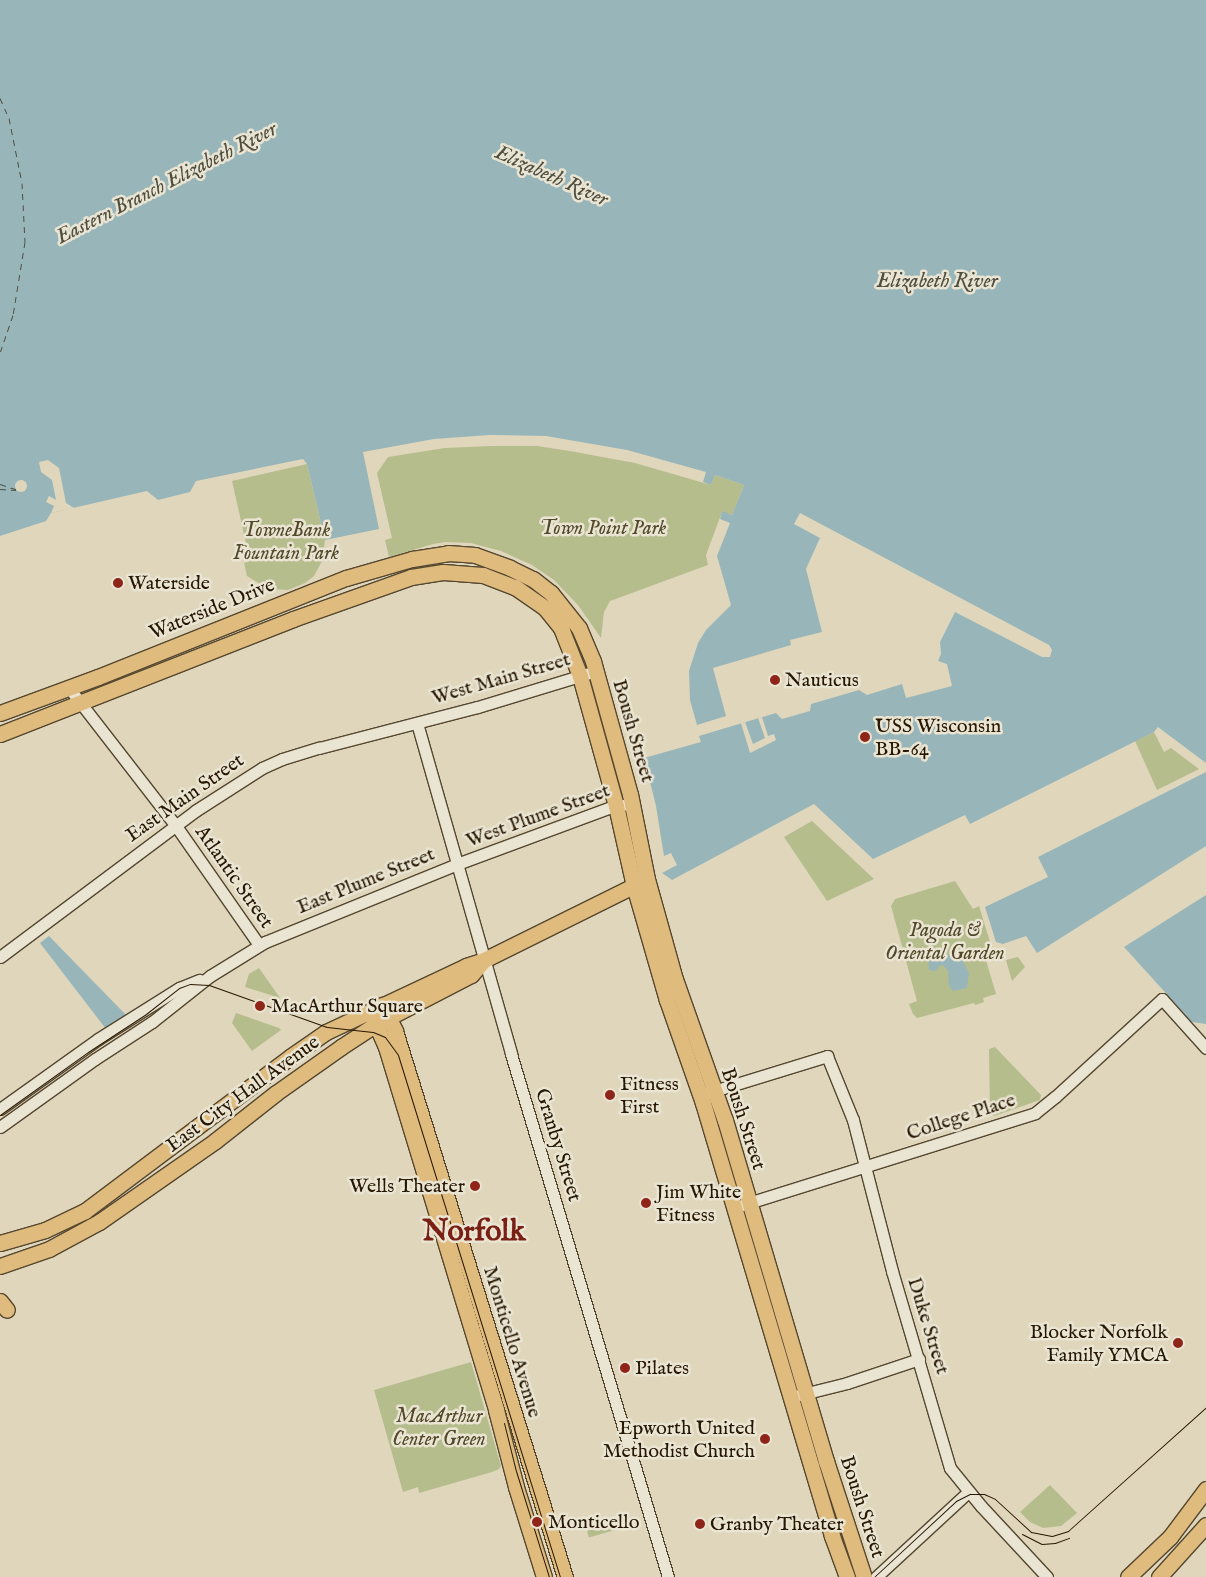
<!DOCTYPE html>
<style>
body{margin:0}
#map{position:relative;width:1206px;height:1577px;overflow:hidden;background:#dfd6bb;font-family:"IM FELL English",serif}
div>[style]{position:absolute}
.green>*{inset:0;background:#b6bd8d;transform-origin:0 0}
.water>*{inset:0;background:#98b6ba}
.pier>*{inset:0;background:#dfd6bb}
.round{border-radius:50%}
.ferry>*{height:1px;margin-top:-0.5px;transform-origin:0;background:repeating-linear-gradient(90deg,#4f4f41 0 6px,transparent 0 11px)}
.roads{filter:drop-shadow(1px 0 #55472f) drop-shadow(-1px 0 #55472f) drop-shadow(0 1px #55472f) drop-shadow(0 -1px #55472f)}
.minor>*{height:11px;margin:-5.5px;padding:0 5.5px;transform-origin:5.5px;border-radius:5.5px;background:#eae4d3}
.major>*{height:15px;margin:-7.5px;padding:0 7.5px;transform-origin:7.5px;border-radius:7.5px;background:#e0bb7e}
.tram>*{height:1px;margin:-0.5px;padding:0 0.5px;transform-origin:0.5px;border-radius:0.5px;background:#271700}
.dots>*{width:14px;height:14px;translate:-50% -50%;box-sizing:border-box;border:2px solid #eae4d3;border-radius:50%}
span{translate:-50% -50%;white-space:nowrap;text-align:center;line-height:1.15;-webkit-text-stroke:5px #eae4d3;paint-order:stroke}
.park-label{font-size:20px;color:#52492a;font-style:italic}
.poi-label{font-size:20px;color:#271700}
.left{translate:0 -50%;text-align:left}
.right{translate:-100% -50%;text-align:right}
.street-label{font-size:20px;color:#271700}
.water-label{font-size:21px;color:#4f4f41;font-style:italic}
.town-label{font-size:30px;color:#7a1f14;font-weight:700}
</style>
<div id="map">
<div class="green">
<div style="clip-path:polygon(491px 446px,537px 446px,570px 451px,635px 463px,711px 485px,715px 475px,744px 485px,732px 515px,722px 512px,706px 555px,708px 565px,610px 601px,604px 612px,601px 638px,578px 605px,554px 580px,532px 565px,501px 551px,471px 543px,445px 542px,433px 544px,389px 557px,385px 540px,392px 538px,377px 473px,388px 457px,445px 448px)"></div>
<div style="clip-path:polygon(307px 464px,325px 540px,322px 561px,314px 576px,305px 583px,288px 590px,268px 589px,247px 576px,244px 563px,250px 561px,232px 481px)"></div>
<div style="clip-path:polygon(1154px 732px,1164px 752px,1171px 748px,1199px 769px,1157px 790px,1135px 741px)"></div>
<div style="clip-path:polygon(812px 821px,874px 879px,827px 901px,784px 837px)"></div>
<div style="clip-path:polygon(955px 881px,973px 909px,979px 906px,991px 945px,985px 957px,996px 994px,983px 998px,984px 1002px,975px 1005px,974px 1003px,917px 1018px,913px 1014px,909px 1004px,917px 1001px,891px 906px,895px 899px)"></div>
<div style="clip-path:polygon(1018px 957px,1025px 967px,1012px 981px,1006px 960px)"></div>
<div style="clip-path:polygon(259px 968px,280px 998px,245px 987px,249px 974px)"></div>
<div style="clip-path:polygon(236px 1013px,279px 1028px,281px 1030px,252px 1051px,232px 1023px)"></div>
<div style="clip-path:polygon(995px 1047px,1041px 1095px,1040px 1100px,994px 1116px,990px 1114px,989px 1049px)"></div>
<div style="clip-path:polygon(471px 1362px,501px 1466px,499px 1469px,492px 1472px,419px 1493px,418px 1487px,403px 1492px,374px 1390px)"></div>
<div style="clip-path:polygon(1050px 1485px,1077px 1513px,1061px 1526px,1043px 1528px,1030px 1522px,1020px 1512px)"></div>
<div style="left:635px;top:1517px;width:7px;height:50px;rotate:74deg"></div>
</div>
<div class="water">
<div style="clip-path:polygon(0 0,1206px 0,1206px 763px,1158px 727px,1154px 732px,970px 824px,965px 815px,873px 859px,814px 804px,672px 880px,662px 873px,677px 865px,671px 853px,664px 856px,656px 806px,644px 758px,701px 742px,699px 736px,776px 713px,782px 719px,810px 711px,811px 704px,859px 690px,867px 695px,902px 684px,906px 698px,952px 686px,947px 664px,938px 661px,941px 654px,940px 642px,955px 612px,1042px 657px,1050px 657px,1052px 650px,1049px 645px,800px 513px,794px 524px,820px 538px,806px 569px,822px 632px,790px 640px,791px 645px,713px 668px,726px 716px,697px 725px,690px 700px,689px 671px,698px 643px,706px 630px,731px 605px,717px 556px,730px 523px,720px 519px,722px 511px,732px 515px,744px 485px,715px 475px,711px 485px,703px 482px,706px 472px,627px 450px,546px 436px,489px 435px,434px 439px,363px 452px,379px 529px,325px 540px,307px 464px,303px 459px,196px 481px,190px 492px,158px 500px,147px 491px,51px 513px,46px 521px,0 536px)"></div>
<div style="clip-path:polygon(1206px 772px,1206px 846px,1037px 953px,1026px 936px,1003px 944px,996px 942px,985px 907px,1048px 877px,1038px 857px)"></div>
<div style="clip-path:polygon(1206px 895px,1206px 1024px,1192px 1022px,1124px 947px)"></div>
<div style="clip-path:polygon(49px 936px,128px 1017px,106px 1029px,40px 943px)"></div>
<div style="clip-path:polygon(932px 948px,939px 949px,938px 956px,943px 961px,949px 954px,953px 960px,958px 958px,962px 959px,969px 973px,967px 988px,953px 991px,949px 986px,948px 971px,943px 965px,939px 966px,936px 971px,929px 970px,928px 952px)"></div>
</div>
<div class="pier">
<div style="clip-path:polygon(48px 460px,59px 468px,66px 503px,74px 508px,51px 513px,54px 506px,46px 502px,49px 496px,56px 500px,52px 480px,41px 472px,39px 462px)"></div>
<div class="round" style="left:15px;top:480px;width:12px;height:12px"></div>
<div style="clip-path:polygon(762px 717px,768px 736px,774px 734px,776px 740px,750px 753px,741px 723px,745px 722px,753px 744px,765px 738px,758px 718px)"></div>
</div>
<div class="ferry">
<div style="left:0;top:98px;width:22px;rotate:66deg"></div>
<div style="left:9px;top:118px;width:66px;rotate:78.7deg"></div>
<div style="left:22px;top:183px;width:59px;rotate:87.1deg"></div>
<div style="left:25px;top:242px;width:74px;rotate:99.3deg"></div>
<div style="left:13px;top:315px;width:40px;rotate:108.9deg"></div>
<div style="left:0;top:484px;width:20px;rotate:18deg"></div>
<div style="left:0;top:489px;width:16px;rotate:4deg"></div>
</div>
<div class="roads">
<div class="minor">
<div style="left:69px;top:688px;width:175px;rotate:52.2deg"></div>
<div style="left:176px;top:826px;width:145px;rotate:55.1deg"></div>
<div style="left:417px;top:723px;width:344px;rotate:74.1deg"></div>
<div style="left:511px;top:1054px;width:546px;rotate:73.29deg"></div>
<div style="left:0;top:957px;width:244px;rotate:-36.8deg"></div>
<div style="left:195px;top:811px;width:80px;rotate:-32.7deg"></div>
<div style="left:262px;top:768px;width:22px;rotate:-24deg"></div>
<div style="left:282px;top:759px;width:39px;rotate:-17deg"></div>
<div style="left:319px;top:748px;width:164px;rotate:-14.5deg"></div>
<div style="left:478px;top:707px;width:123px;rotate:-17deg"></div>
<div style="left:707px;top:1093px;width:126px;rotate:-17.1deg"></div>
<div style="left:827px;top:1056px;width:69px;rotate:67.9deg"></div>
<div style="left:853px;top:1120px;width:156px;rotate:75.5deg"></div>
<div style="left:892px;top:1271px;width:205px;rotate:73.6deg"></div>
<div style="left:950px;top:1468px;width:49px;rotate:50.8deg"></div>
<div style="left:981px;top:1506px;width:97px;rotate:47.1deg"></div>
<div style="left:0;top:1109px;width:120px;rotate:-35.5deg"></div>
<div style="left:98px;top:1039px;width:96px;rotate:-32.2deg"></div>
<div style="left:179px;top:988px;width:22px;rotate:-22deg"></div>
<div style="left:0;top:1127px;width:117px;rotate:-35.6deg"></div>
<div style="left:95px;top:1059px;width:68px;rotate:-33deg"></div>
<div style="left:152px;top:1022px;width:74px;rotate:-38.4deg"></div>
<div style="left:210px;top:976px;width:65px;rotate:-31.7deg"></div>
<div style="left:265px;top:942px;width:207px;rotate:-22.1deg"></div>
<div style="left:457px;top:864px;width:164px;rotate:-20.3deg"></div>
<div style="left:611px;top:807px;width:12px;rotate:-9deg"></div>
<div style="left:742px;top:1205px;width:307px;rotate:-17.4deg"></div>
<div style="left:1035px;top:1113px;width:26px;rotate:-39deg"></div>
<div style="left:1055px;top:1097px;width:145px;rotate:-42.5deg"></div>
<div style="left:1162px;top:999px;width:66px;rotate:48.1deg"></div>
<div style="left:791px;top:1397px;width:58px;rotate:-14deg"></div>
<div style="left:847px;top:1383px;width:76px;rotate:-18.4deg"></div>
<div style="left:876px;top:1577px;width:125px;rotate:-42.7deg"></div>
</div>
<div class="major">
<div style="left:0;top:713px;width:104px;rotate:-20.2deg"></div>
<div style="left:98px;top:677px;width:267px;rotate:-21.8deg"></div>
<div style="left:346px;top:578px;width:69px;rotate:-16.1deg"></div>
<div style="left:412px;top:559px;width:36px;rotate:-9deg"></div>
<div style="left:448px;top:553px;width:27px;rotate:4deg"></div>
<div style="left:475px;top:555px;width:37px;rotate:20deg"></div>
<div style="left:510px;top:568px;width:25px;rotate:26deg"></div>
<div style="left:533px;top:579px;width:23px;rotate:38deg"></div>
<div style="left:551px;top:593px;width:45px;rotate:51.3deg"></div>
<div style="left:579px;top:628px;width:36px;rotate:67deg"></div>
<div style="left:593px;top:661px;width:138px;rotate:74.5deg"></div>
<div style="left:630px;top:794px;width:87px;rotate:78.7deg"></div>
<div style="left:647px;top:879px;width:104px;rotate:74.4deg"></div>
<div style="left:675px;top:979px;width:150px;rotate:70.5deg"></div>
<div style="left:725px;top:1120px;width:356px;rotate:73.5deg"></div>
<div style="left:826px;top:1461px;width:122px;rotate:71.9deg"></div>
<div style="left:0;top:734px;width:315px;rotate:-21.4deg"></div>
<div style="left:293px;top:619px;width:125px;rotate:-19.6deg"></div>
<div style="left:411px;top:577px;width:32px;rotate:-9deg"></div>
<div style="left:443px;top:572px;width:40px;rotate:4.3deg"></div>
<div style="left:483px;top:575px;width:34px;rotate:21deg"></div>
<div style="left:515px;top:587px;width:37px;rotate:35deg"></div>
<div style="left:545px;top:608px;width:26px;rotate:51deg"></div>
<div style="left:561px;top:628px;width:52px;rotate:68.4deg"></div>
<div style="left:580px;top:676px;width:135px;rotate:74.5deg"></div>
<div style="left:616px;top:806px;width:82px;rotate:77.3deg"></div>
<div style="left:634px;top:886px;width:119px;rotate:73.9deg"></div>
<div style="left:667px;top:1000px;width:109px;rotate:70.7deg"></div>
<div style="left:703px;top:1103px;width:452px;rotate:73.4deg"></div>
<div style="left:832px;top:1536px;width:44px;rotate:69.9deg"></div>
<div style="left:382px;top:1005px;width:29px;rotate:63deg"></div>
<div style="left:395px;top:1031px;width:572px;rotate:72.71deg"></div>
<div style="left:370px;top:1011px;width:39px;rotate:66deg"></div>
<div style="left:386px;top:1047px;width:379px;rotate:73.1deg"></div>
<div style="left:496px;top:1410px;width:80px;rotate:75.4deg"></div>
<div style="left:516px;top:1487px;width:94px;rotate:72.7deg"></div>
<div style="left:0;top:1243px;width:47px;rotate:-16.1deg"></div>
<div style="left:45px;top:1230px;width:44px;rotate:-25.4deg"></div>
<div style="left:85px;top:1211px;width:256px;rotate:-36.9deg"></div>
<div style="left:290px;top:1057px;width:44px;rotate:-34.8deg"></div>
<div style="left:326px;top:1032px;width:155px;rotate:-25.2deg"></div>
<div style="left:466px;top:966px;width:19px;rotate:-18deg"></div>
<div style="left:484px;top:960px;width:175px;rotate:-26.4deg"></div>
<div style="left:0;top:1266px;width:52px;rotate:-19.1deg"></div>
<div style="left:49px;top:1249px;width:57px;rotate:-28.4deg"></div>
<div style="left:99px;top:1222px;width:141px;rotate:-34.9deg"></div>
<div style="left:215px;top:1141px;width:78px;rotate:-38.2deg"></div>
<div style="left:276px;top:1093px;width:80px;rotate:-35.3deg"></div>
<div style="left:341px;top:1047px;width:42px;rotate:-33.3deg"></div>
<div style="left:376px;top:1024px;width:107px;rotate:-27.3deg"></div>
<div style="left:471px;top:975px;width:18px;rotate:-49deg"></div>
<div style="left:0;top:1301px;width:11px;rotate:52deg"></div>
<div style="left:1128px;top:1577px;width:58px;rotate:-43.6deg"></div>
<div style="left:1170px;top:1537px;width:60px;rotate:-53.1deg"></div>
<div style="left:1159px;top:1577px;width:70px;rotate:-47.9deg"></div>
</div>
</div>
<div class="tram">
<div style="left:0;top:1115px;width:108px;rotate:-35.6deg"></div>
<div style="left:88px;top:1052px;width:69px;rotate:-33.2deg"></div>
<div style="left:146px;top:1014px;width:42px;rotate:-38.2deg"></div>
<div style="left:179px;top:988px;width:12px;rotate:-20deg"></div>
<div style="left:190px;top:984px;width:19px;rotate:3deg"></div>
<div style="left:209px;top:985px;width:125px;rotate:19.6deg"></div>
<div style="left:327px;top:1027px;width:46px;rotate:6.2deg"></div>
<div style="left:373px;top:1032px;width:13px;rotate:23deg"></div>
<div style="left:385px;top:1037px;width:22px;rotate:54deg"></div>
<div style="left:398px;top:1055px;width:547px;rotate:72.76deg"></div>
<div style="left:504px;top:1423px;width:49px;rotate:76deg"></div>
<div style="left:516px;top:1471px;width:111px;rotate:72.7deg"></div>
<div style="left:1022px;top:1534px;width:22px;rotate:27deg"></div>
<div style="left:1042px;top:1544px;width:13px;rotate:-4deg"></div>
<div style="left:1055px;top:1543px;width:15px;rotate:-20deg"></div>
<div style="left:874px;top:1577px;width:112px;rotate:-42.8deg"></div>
<div style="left:956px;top:1501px;width:16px;rotate:-27deg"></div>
<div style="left:970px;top:1494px;width:14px"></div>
<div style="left:984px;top:1494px;width:12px;rotate:24deg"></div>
<div style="left:995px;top:1499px;width:49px;rotate:42.5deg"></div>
<div style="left:1031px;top:1532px;width:21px;rotate:11deg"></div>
<div style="left:1052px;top:1536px;width:17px;rotate:-17deg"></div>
<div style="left:1068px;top:1531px;width:186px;rotate:-41.9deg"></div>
</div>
<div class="dots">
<div style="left:118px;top:583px;background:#8f2418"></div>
<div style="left:775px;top:680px;background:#8f2418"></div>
<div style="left:865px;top:737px;background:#8f2418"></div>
<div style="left:260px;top:1006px;background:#8f2418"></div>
<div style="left:610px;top:1095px;background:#8f2418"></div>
<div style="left:475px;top:1186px;background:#8f2418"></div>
<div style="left:646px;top:1203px;background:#8f2418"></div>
<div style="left:1178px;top:1343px;background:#8f2418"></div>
<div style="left:625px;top:1368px;background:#8f2418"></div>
<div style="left:765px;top:1439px;background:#8f2418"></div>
<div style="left:537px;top:1522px;background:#8f2418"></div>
<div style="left:700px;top:1524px;background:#8f2418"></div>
</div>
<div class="park-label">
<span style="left:603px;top:528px">Town Point Park</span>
<span style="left:286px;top:542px">TowneBank<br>Fountain Park</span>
<span style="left:945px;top:942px">Pagoda &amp;<br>Oriental Garden</span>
<span style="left:439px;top:1428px">MacArthur<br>Center Green</span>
</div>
<div class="poi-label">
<span class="left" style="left:128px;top:583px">Waterside</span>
<span class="left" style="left:785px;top:680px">Nauticus</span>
<span class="left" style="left:875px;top:738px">USS Wisconsin<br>BB-64</span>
<span class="left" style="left:271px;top:1006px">MacArthur Square</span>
<span class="left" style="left:620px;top:1096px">Fitness<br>First</span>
<span class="right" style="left:465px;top:1186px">Wells Theater</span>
<span class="left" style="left:656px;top:1204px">Jim White<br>Fitness</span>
<span class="right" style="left:1168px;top:1344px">Blocker Norfolk<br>Family YMCA</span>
<span class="left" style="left:635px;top:1368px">Pilates</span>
<span class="right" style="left:755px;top:1440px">Epworth United<br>Methodist Church</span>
<span class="left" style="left:548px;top:1522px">Monticello</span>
<span class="left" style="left:710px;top:1524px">Granby Theater</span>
</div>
<div class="street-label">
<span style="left:212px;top:609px;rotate:-22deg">Waterside Drive</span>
<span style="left:501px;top:679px;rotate:-16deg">West Main Street</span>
<span style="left:633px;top:731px;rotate:74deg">Boush Street</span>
<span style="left:185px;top:798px;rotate:-35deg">East Main Street</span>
<span style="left:538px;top:816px;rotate:-20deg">West Plume Street</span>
<span style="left:234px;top:877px;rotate:55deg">Atlantic Street</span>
<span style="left:366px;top:881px;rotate:-22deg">East Plume Street</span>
<span style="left:243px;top:1094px;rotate:-36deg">East City Hall Avenue</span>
<span style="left:961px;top:1117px;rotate:-18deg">College Place</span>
<span style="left:743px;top:1119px;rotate:72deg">Boush Street</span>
<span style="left:558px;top:1145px;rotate:73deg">Granby Street</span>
<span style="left:928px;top:1326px;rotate:73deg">Duke Street</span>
<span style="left:512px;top:1342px;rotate:73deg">Monticello Avenue</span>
<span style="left:862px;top:1507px;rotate:72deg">Boush Street</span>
</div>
<div class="water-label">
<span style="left:551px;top:177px;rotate:24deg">Elizabeth River</span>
<span style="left:167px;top:184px;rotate:-27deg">Eastern Branch Elizabeth River</span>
<span style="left:937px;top:282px">Elizabeth River</span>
</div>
<div class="town-label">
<span style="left:474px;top:1232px">Norfolk</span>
</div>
</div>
